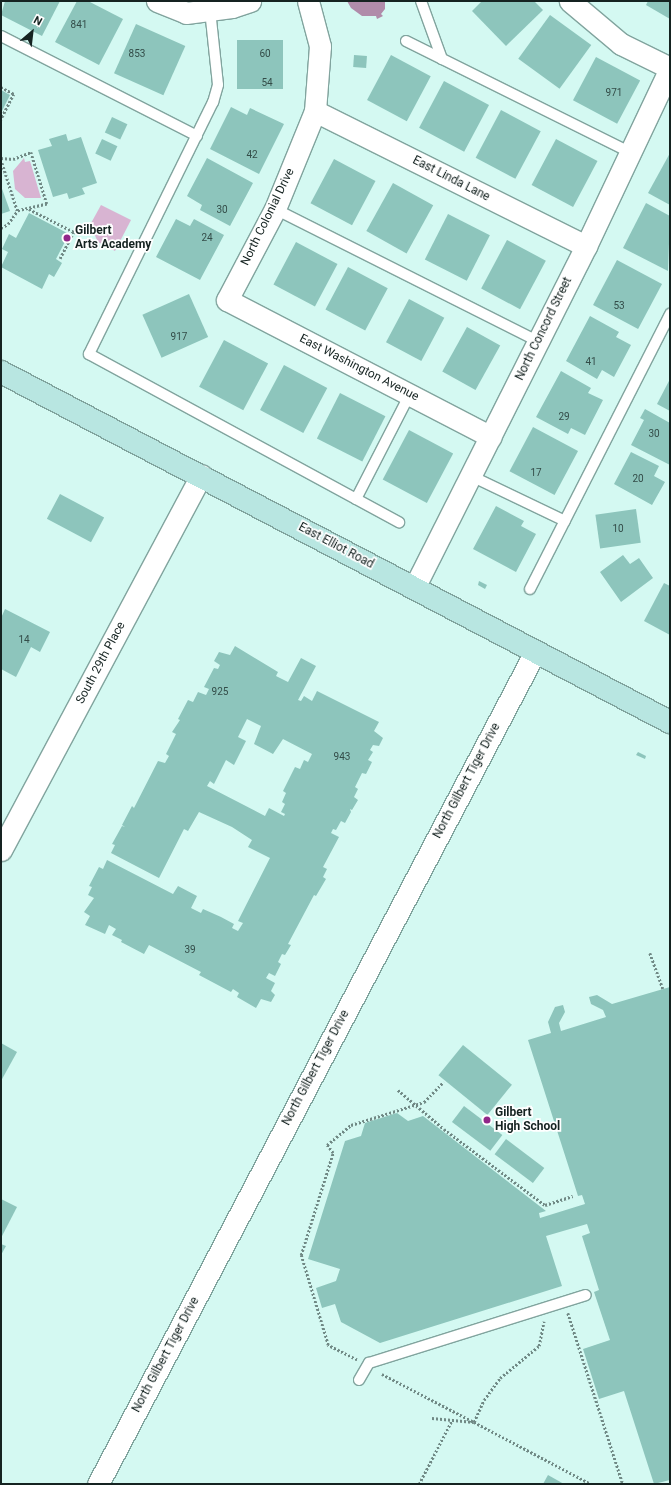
<!DOCTYPE html>
<style>
body{margin:0}
#map{position:relative;width:671px;height:1485px;overflow:hidden;background:#d4f9f2;font-family:Roboto,sans-serif}
div>[style]{position:absolute}
.green>*{inset:0;background:#d8b4d2}
.water>*{inset:0;background:#b08caa}
.building>*{inset:0;background:#8dc5bc;transform-origin:0 0}
.path>*{height:2.5px;margin-top:-1.25px;transform-origin:0;background:repeating-linear-gradient(90deg,#708985 0 2px,transparent 0 4px)}
.roads{filter:drop-shadow(1px 0 #81a49e) drop-shadow(-1px 0 #81a49e) drop-shadow(0 1px #81a49e) drop-shadow(0 -1px #81a49e)}
.lane>*{height:10px;margin:-5px;padding:0 5px;transform-origin:5px;border-radius:5px;background:#fff}
.street>*{height:21px;margin:-10.5px;padding:0 10.5px;transform-origin:10.5px;border-radius:10.5px;background:#fff}
.secondary>*{height:22px;margin:-11px;padding:0 11px;transform-origin:11px;border-radius:11px;background:#b8e6e1}
.dots>*{width:11px;height:11px;translate:-50% -50%;box-sizing:border-box;border:2px solid #fff;border-radius:50%}
span{translate:-50% -50%;white-space:nowrap;text-align:center;line-height:1.15;-webkit-text-stroke:3.5px #fff;paint-order:stroke}
.number-label{font-size:10px;color:#334c48}
.number-label span{-webkit-text-stroke-width:0}
.street-label{font-size:12px;color:#152321}
.poi-label{font-size:12px;color:#152321;font-weight:700}
.left{translate:0 -50%;text-align:left}
.frame{position:absolute;inset:0;border:2px solid #152321;pointer-events:none}
.north{position:absolute;left:12px;top:12px;width:40px;height:40px;-webkit-text-stroke:3px #fff;paint-order:stroke;rotate:28deg;font-size:11px;font-weight:700;line-height:16px;text-align:center;color:#152321}
.north::after{content:'';display:block;margin:auto;width:14px;height:18px;background:#152321;clip-path:polygon(50% 0,100% 100%,50% 72%,0 100%)}
</style>
<div id="map">
<div class="green">
<div style="clip-path:polygon(24px 158px,25px 162px,30px 161px,41px 198px,25px 198px,15px 189px,13px 171px)"></div>
<div style="clip-path:polygon(101px 205px,131px 220px,115px 251px,98px 242px,90px 225px)"></div>
</div>
<div class="water">
<div style="clip-path:polygon(347px 1px,385px 1px,385px 9px,381px 14px,383px 16px,377px 19px,376px 16px,362px 16px,351px 8px)"></div>
</div>
<div class="building">
<div style="clip-path:polygon(5px 1px,60px 1px,42px 36px,1px 15px)"></div>
<div style="clip-path:polygon(77px 1px,88px 1px,123px 19px,99px 65px,55px 42px)"></div>
<div style="clip-path:polygon(482px 1px,534px 1px,543px 10px,506px 46px,472px 11px)"></div>
<div style="clip-path:polygon(648px 1px,670px 1px,670px 19px,646px 5px)"></div>
<div style="left:550px;top:15px;width:51px;height:54px;rotate:36deg"></div>
<div style="left:136px;top:24px;width:54px;height:54px;rotate:24deg"></div>
<div style="left:237px;top:40px;width:46px;height:49px"></div>
<div style="left:354px;top:55px;width:13px;height:12px;rotate:4deg"></div>
<div style="left:391px;top:55px;width:45px;height:51px;rotate:28deg"></div>
<div style="left:596px;top:57px;width:50px;height:49px;rotate:28deg"></div>
<div style="left:444px;top:81px;width:51px;height:53px;rotate:28deg"></div>
<div style="clip-path:polygon(1px 90px,10px 95px,1px 113px)"></div>
<div style="clip-path:polygon(231px 107px,247px 115px,250px 108px,284px 124px,259px 174px,210px 149px)"></div>
<div style="left:501px;top:110px;width:45px;height:54px;rotate:28deg"></div>
<div style="left:112px;top:117px;width:17px;height:17px;rotate:25deg"></div>
<div style="clip-path:polygon(66px 134px,68px 141px,81px 137px,97px 183px,82px 188px,85px 194px,69px 199px,67px 193px,53px 197px,38px 150px,52px 146px,49px 139px)"></div>
<div style="left:102px;top:139px;width:17px;height:16px;rotate:25deg"></div>
<div style="left:556px;top:139px;width:47px;height:52px;rotate:28deg"></div>
<div style="clip-path:polygon(670px 153px,670px 205px,648px 193px)"></div>
<div style="clip-path:polygon(207px 158px,253px 183px,230px 226px,200px 210px,202px 205px,187px 196px)"></div>
<div style="left:334px;top:159px;width:47px;height:50px;rotate:28deg"></div>
<div style="left:393px;top:183px;width:46px;height:55px;rotate:29deg"></div>
<div style="clip-path:polygon(1px 186px,10px 211px,1px 214px)"></div>
<div style="clip-path:polygon(646px 203px,670px 216px,668px 271px,623px 248px)"></div>
<div style="clip-path:polygon(29px 213px,69px 234px,56px 259px,62px 263px,54px 277px,49px 274px,42px 289px,1px 267px,8px 252px,2px 249px,9px 234px,16px 238px)"></div>
<div style="left:448px;top:214px;width:47px;height:51px;rotate:27deg"></div>
<div style="clip-path:polygon(176px 219px,190px 226px,194px 219px,224px 235px,200px 280px,156px 257px)"></div>
<div style="left:507px;top:240px;width:44px;height:55px;rotate:28deg"></div>
<div style="left:296px;top:242px;width:47px;height:48px;rotate:28deg"></div>
<div style="left:617px;top:260px;width:51px;height:51px;rotate:28deg"></div>
<div style="left:348px;top:267px;width:45px;height:48px;rotate:28deg"></div>
<div style="left:189px;top:294px;width:47px;height:51px;rotate:66deg"></div>
<div style="left:409px;top:299px;width:40px;height:49px;rotate:28deg"></div>
<div style="clip-path:polygon(590px 316px,619px 332px,616px 337px,631px 345px,614px 377px,602px 370px,597px 379px,566px 361px)"></div>
<div style="left:467px;top:327px;width:38px;height:51px;rotate:29deg"></div>
<div style="left:224px;top:340px;width:50px;height:53px;rotate:28deg"></div>
<div style="left:284px;top:365px;width:49px;height:51px;rotate:28deg"></div>
<div style="clip-path:polygon(561px 371px,591px 388px,588px 393px,603px 400px,585px 435px,571px 428px,568px 434px,536px 417px)"></div>
<div style="clip-path:polygon(670px 379px,670px 411px,657px 404px)"></div>
<div style="left:340px;top:393px;width:51px;height:51px;rotate:27deg"></div>
<div style="clip-path:polygon(645px 409px,670px 423px,670px 465px,631px 445px,644px 420px,640px 418px)"></div>
<div style="left:533px;top:427px;width:51px;height:50px;rotate:28deg"></div>
<div style="left:409px;top:430px;width:50px;height:56px;rotate:28deg"></div>
<div style="clip-path:polygon(631px 452px,659px 466px,654px 476px,665px 482px,652px 505px,614px 484px)"></div>
<div style="left:60px;top:494px;width:50px;height:28px;rotate:28deg"></div>
<div style="clip-path:polygon(496px 506px,524px 521px,521px 526px,536px 534px,516px 572px,473px 549px)"></div>
<div style="left:636px;top:509px;width:34px;height:41px;rotate:82deg"></div>
<div style="clip-path:polygon(623px 555px,630px 564px,639px 558px,653px 578px,621px 602px,600px 572px)"></div>
<div style="clip-path:polygon(479px 581px,487px 585px,485px 589px,478px 585px)"></div>
<div style="clip-path:polygon(664px 583px,670px 586px,670px 635px,644px 621px)"></div>
<div style="clip-path:polygon(5px 609px,50px 632px,40px 652px,31px 647px,16px 677px,1px 669px,1px 618px)"></div>
<div style="clip-path:polygon(evenodd,235px 646px,278px 672px,276px 676px,288px 682px,301px 658px,316px 666px,298px 700px,301px 701px,304px 696px,312px 701px,317px 691px,379px 722px,374px 731px,383px 738px,379px 746px,373px 745px,370px 750px,373px 752px,368px 760px,372px 762px,366px 774px,362px 773px,355px 787px,358px 789px,354px 797px,358px 800px,352px 810px,350px 809px,351px 812px,345px 823px,341px 821px,336px 830px,333px 829px,331px 833px,339px 837px,323px 867px,327px 869px,323px 877px,326px 879px,316px 896px,314px 895px,288px 944px,291px 945px,285px 955px,282px 954px,278px 962px,281px 964px,275px 976px,269px 973px,266px 978px,275px 983px,271px 991px,275px 995px,271px 1002px,261px 999px,256px 1008px,237px 997px,239px 993px,233px 989px,231px 992px,199px 975px,201px 972px,149px 945px,144px 954px,121px 942px,122px 940px,112px 935px,116px 929px,109px 925px,105px 934px,85px 925px,90px 916px,84px 912px,94px 898px,88px 895px,92px 887px,89px 886px,99px 867px,103px 869px,107px 860px,173px 894px,178px 886px,197px 896px,191px 908px,201px 913px,203px 909px,221px 917px,234px 924px,232px 928px,238px 931px,243px 923px,238px 921px,270px 858px,248px 847px,252px 840px,232px 827px,199px 812px,188px 831px,184px 829px,159px 878px,111px 853px,115px 845px,112px 844px,122px 826px,125px 827px,122px 825px,132px 806px,134px 808px,158px 761px,165px 763px,169px 756px,166px 754px,176px 734px,172px 732px,180px 720px,178px 719px,188px 700px,193px 702px,198px 692px,206px 695px,209px 689px,204px 687px,214px 668px,218px 669px,220px 665px,214px 661px,219px 652px,230px 655px,235px 646px,247px 719px,261px 726px,254px 744px,273px 754px,283px 739px,312px 754px,308px 762px,304px 760px,300px 769px,295px 767px,283px 791px,286px 793px,282px 802px,285px 804px,281px 812px,285px 814px,284px 816px,269px 808px,265px 816px,207px 786px,210px 781px,214px 784px,226px 760px,234px 765px,246px 741px,238px 737px,247px 719px)"></div>
<div style="clip-path:polygon(638px 752px,646px 756px,645px 759px,636px 755px)"></div>
<div style="clip-path:polygon(670px 987px,670px 1480px,654px 1484px,624px 1391px,599px 1399px,583px 1349px,610px 1340px,594px 1292px,599px 1290px,582px 1236px,590px 1233px,587px 1224px,546px 1236px,562px 1286px,380px 1343px,341px 1322px,335px 1304px,322px 1308px,316px 1288px,336px 1281px,340px 1269px,308px 1259px,345px 1141px,361px 1136px,365px 1123px,397px 1113px,408px 1121px,423px 1116px,546px 1211px,539px 1213px,540px 1218px,585px 1204px,582px 1195px,578px 1196px,528px 1040px,551px 1033px,548px 1022px,555px 1007px,563px 1005px,565px 1012px,559px 1023px,561px 1031px,606px 1017px,603px 1010px,591px 1004px,589px 997px,597px 995px,612px 1004px)"></div>
<div style="clip-path:polygon(1px 1043px,17px 1052px,1px 1081px)"></div>
<div style="left:463px;top:1045px;width:63px;height:39px;rotate:39deg"></div>
<div style="left:464px;top:1106px;width:48px;height:20px;rotate:37deg"></div>
<div style="left:506px;top:1139px;width:48px;height:19px;rotate:37deg"></div>
<div style="clip-path:polygon(1px 1199px,17px 1207px,1px 1238px)"></div>
<div style="clip-path:polygon(1px 1244px,6px 1246px,1px 1255px)"></div>
<div style="clip-path:polygon(548px 1475px,564px 1484px,543px 1484px)"></div>
</div>
<div class="path">
<div style="left:1px;top:87px;width:15px;rotate:28deg"></div>
<div style="left:14px;top:94px;width:29px;rotate:117deg"></div>
<div style="left:1px;top:158px;width:12px;rotate:5deg"></div>
<div style="left:13px;top:159px;width:19px;rotate:-21deg"></div>
<div style="left:31px;top:152px;width:54px;rotate:72.9deg"></div>
<div style="left:47px;top:204px;width:31px;rotate:167deg"></div>
<div style="left:17px;top:211px;width:52px;rotate:-107.7deg"></div>
<div style="left:29px;top:209px;width:51px;rotate:27.1deg"></div>
<div style="left:74px;top:232px;width:30px;rotate:117deg"></div>
<div style="left:1px;top:228px;width:8px;rotate:-30deg"></div>
<div style="left:8px;top:224px;width:16px;rotate:-55deg"></div>
<div style="left:650px;top:953px;width:38px;rotate:70deg"></div>
<div style="left:398px;top:1090px;width:60px;rotate:40.3deg"></div>
<div style="left:444px;top:1129px;width:126px;rotate:37deg"></div>
<div style="left:545px;top:1205px;width:29px;rotate:-18deg"></div>
<div style="left:568px;top:1313px;width:180px;rotate:72.2deg"></div>
<div style="left:357px;top:1360px;width:33px;rotate:-153deg"></div>
<div style="left:328px;top:1345px;width:94px;rotate:-106.7deg"></div>
<div style="left:301px;top:1255px;width:107px;rotate:-72.6deg"></div>
<div style="left:333px;top:1153px;width:10px;rotate:-127deg"></div>
<div style="left:327px;top:1145px;width:31px;rotate:-40deg"></div>
<div style="left:351px;top:1125px;width:77px;rotate:-17.5deg"></div>
<div style="left:424px;top:1102px;width:28px;rotate:-46deg"></div>
<div style="left:382px;top:1374px;width:104px;rotate:27.6deg"></div>
<div style="left:474px;top:1422px;width:24px;rotate:-66deg"></div>
<div style="left:484px;top:1400px;width:27px;rotate:-54deg"></div>
<div style="left:500px;top:1378px;width:50px;rotate:-39.4deg"></div>
<div style="left:539px;top:1346px;width:25px;rotate:-79deg"></div>
<div style="left:432px;top:1418px;width:42px;rotate:5.4deg"></div>
<div style="left:474px;top:1422px;width:132px;rotate:27.9deg"></div>
<div style="left:419px;top:1484px;width:72px;rotate:-62.7deg"></div>
</div>
<div class="roads">
<div class="lane">
<div style="left:421px;top:1px;width:62px;rotate:70.1deg"></div>
<div style="left:210px;top:10px;width:75px;rotate:83.9deg"></div>
<div style="left:218px;top:85px;width:18px;rotate:106deg"></div>
<div style="left:213px;top:102px;width:281px;rotate:116.2deg"></div>
<div style="left:89px;top:354px;width:353px;rotate:28.5deg"></div>
<div style="left:1px;top:36px;width:220px;rotate:27deg"></div>
<div style="left:406px;top:41px;width:250px;rotate:26.4deg"></div>
<div style="left:275px;top:209px;width:294px;rotate:26.7deg"></div>
<div style="left:471px;top:476px;width:104px;rotate:25.6deg"></div>
<div style="left:356px;top:499px;width:118px;rotate:-62.8deg"></div>
<div style="left:530px;top:589px;width:309px;rotate:-63deg"></div>
<div style="left:359px;top:1380px;width:20px;rotate:-60deg"></div>
<div style="left:369px;top:1363px;width:227px;rotate:-17.4deg"></div>
</div>
<div class="street">
<div style="left:157px;top:1px;width:31px;rotate:22deg"></div>
<div style="left:186px;top:13px;width:46px;rotate:-7.4deg"></div>
<div style="left:232px;top:7px;width:19px;rotate:-18deg"></div>
<div style="left:308px;top:1px;width:47px;rotate:75.1deg"></div>
<div style="left:320px;top:46px;width:65px;rotate:94.4deg"></div>
<div style="left:315px;top:111px;width:106px;rotate:112.2deg"></div>
<div style="left:275px;top:209px;width:103px;rotate:117.8deg"></div>
<div style="left:227px;top:300px;width:297px;rotate:27.4deg"></div>
<div style="left:315px;top:111px;width:303px;rotate:26.5deg"></div>
<div style="left:414px;top:588px;width:383px;rotate:-63.3deg"></div>
<div style="left:586px;top:246px;width:197px;rotate:-64.7deg"></div>
<div style="left:670px;top:68px;width:55px;rotate:-153.9deg"></div>
<div style="left:621px;top:44px;width:67px;rotate:-139.9deg"></div>
<div style="left:1px;top:850px;width:425px;rotate:-61.9deg"></div>
<div style="left:98px;top:1484px;width:940px;rotate:-62.29deg"></div>
</div>
<div class="secondary">
<div style="left:1px;top:372px;width:755px;rotate:27.62deg"></div>
</div>
</div>
<div class="dots">
<div style="left:67px;top:238px;background:#912689"></div>
<div style="left:487px;top:1120px;background:#912689"></div>
</div>
<div class="number-label">
<span style="left:79px;top:25px">841</span>
<span style="left:137px;top:54px">853</span>
<span style="left:265px;top:54px">60</span>
<span style="left:267px;top:83px">54</span>
<span style="left:614px;top:93px">971</span>
<span style="left:252px;top:155px">42</span>
<span style="left:222px;top:210px">30</span>
<span style="left:207px;top:238px">24</span>
<span style="left:619px;top:306px">53</span>
<span style="left:179px;top:337px">917</span>
<span style="left:591px;top:362px">41</span>
<span style="left:564px;top:417px">29</span>
<span style="left:654px;top:434px">30</span>
<span style="left:536px;top:473px">17</span>
<span style="left:638px;top:479px">20</span>
<span style="left:618px;top:529px">10</span>
<span style="left:24px;top:640px">14</span>
<span style="left:220px;top:692px">925</span>
<span style="left:342px;top:757px">943</span>
<span style="left:190px;top:950px">39</span>
</div>
<div class="street-label">
<span style="left:451px;top:179px;rotate:27deg">East Linda Lane</span>
<span style="left:268px;top:217px;rotate:-64deg">North Colonial Drive</span>
<span style="left:544px;top:329px;rotate:-64deg">North Concord Street</span>
<span style="left:359px;top:368px;rotate:27deg">East Washington Avenue</span>
<span style="left:336px;top:546px;rotate:28deg">East Elliot Road</span>
<span style="left:101px;top:663px;rotate:-62deg">South 29th Place</span>
<span style="left:467px;top:781px;rotate:-62deg">North Gilbert Tiger Drive</span>
<span style="left:316px;top:1068px;rotate:-62deg">North Gilbert Tiger Drive</span>
<span style="left:166px;top:1355px;rotate:-62deg">North Gilbert Tiger Drive</span>
</div>
<div class="poi-label">
<span class="left" style="left:75px;top:238px">Gilbert<br>Arts Academy</span>
<span class="left" style="left:495px;top:1120px">Gilbert<br>High School</span>
</div>
<div class="frame"></div>
<div class="north">N</div>
</div>
